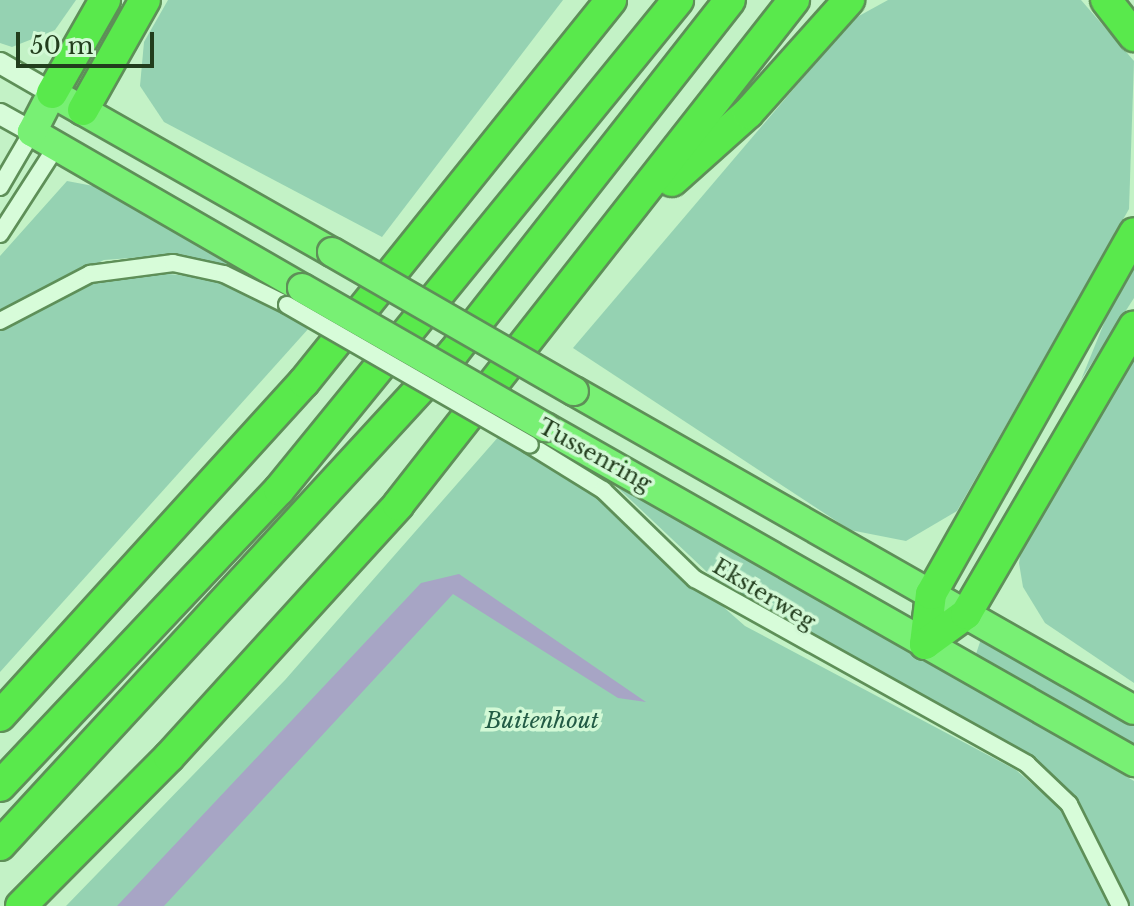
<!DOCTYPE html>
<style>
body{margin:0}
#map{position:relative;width:1134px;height:906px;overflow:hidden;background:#c3f2c6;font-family:"Libre Baskerville",serif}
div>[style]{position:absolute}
.green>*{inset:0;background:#95d2b2}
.water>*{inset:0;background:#a7a5c5}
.roads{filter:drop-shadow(2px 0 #5e8f58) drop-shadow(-2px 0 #5e8f58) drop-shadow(0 2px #5e8f58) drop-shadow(0 -2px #5e8f58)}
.minor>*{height:16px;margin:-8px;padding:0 8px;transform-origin:8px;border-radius:8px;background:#d7fcd9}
.tertiary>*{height:20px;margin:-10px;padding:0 10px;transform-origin:10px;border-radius:10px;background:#d7fcd9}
.trunk>*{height:28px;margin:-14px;padding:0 14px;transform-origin:14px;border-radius:14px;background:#78f074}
.motorway>*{height:30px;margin:-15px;padding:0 15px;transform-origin:15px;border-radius:15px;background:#59e94c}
.bridges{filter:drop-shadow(2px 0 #5e8f58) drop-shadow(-2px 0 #5e8f58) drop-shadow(0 2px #5e8f58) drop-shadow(0 -2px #5e8f58)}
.minor-bridge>*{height:16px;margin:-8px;padding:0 8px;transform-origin:8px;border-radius:8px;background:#d7fcd9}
.trunk-bridge>*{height:28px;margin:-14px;padding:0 14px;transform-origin:14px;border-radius:14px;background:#78f074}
span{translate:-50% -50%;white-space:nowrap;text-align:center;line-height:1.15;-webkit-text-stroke:7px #d3f9d6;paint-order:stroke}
.street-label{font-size:22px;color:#223d1d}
.park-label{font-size:22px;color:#225b45;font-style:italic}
.scale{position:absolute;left:16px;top:32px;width:138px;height:36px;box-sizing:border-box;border:4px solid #223d1d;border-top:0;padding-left:10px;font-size:24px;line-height:28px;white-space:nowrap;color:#223d1d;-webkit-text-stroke:6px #d3f9d6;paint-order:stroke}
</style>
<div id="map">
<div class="green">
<div style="clip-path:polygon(0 0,76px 0,55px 30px,12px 47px,0 43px)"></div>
<div style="clip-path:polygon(168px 0,563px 0,382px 237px,164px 122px,140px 86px,144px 42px)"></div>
<div style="clip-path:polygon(888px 0,1081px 0,1134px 61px,1129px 209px,957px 511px,906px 541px,850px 530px,573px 348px,819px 59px,857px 17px)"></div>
<div style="clip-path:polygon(67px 181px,104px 188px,240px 270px,171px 255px,104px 260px,0 311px,0 256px)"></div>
<div style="clip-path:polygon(1134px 257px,1134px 298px,1081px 380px,1113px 301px)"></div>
<div style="clip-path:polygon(140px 271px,217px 279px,309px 328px,0 672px,0 327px,82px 286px)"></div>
<div style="clip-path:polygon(1134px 360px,1134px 683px,1045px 623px,1023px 587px,1019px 563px,1022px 544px)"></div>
<div style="clip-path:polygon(500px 435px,601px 499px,745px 626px,1016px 770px,1061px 809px,1113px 906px,66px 906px,285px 680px)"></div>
<div style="clip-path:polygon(599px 470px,1134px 781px,1134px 906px,1127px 906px,1056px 779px,726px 590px)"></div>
<div style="clip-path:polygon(981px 639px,1134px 718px,1134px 750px,975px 657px)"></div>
</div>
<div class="water">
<div style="clip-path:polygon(459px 574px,646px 702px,618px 698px,453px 594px,164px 906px,117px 906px,421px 583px)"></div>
</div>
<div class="roads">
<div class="minor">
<div style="left:0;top:187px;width:64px;rotate:-59.8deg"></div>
<div style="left:0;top:234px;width:103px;rotate:-57.2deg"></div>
<div style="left:0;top:321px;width:102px;rotate:-27.6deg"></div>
<div style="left:90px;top:274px;width:84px;rotate:-7.5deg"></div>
<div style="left:173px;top:263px;width:52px;rotate:12.2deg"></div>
<div style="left:224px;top:274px;width:70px;rotate:26.2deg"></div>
<div style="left:530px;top:445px;width:86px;rotate:31.7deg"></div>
<div style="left:603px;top:490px;width:128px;rotate:44.1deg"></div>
<div style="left:695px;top:579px;width:380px;rotate:29.1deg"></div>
<div style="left:1027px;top:764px;width:58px;rotate:43.6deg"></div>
<div style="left:1069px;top:804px;width:114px;rotate:63.4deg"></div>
</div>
<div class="tertiary">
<div style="left:0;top:63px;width:60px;rotate:30deg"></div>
<div style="left:0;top:114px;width:37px;rotate:29deg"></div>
</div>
<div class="trunk">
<div style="left:302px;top:288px;width:312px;rotate:-150deg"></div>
<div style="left:32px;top:132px;width:44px;rotate:-62.9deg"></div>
<div style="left:52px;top:93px;width:322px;rotate:29.6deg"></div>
<div style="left:574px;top:391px;width:644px;rotate:29.67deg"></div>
<div style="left:545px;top:427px;width:678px;rotate:29.63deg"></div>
</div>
<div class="motorway">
<div style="left:1106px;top:0;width:46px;rotate:52.1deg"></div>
<div style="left:52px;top:93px;width:107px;rotate:-60.3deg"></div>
<div style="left:83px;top:110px;width:126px;rotate:-60.6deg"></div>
<div style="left:672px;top:181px;width:102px;rotate:-41.8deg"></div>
<div style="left:748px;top:113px;width:152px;rotate:-48.2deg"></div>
<div style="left:925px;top:644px;width:50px;rotate:-83.2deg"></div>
<div style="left:931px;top:594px;width:414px;rotate:-60.6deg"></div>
<div style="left:925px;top:644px;width:51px;rotate:-36.2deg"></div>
<div style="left:966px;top:614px;width:333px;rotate:-59.7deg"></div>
<div style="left:0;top:716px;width:452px;rotate:-47.7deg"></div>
<div style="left:304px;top:382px;width:490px;rotate:-51.2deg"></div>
<div style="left:0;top:786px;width:407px;rotate:-46.7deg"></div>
<div style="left:279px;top:490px;width:632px;rotate:-50.84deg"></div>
<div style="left:0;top:845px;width:670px;rotate:-47.36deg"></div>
<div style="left:454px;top:352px;width:447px;rotate:-51.9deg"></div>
<div style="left:21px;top:906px;width:210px;rotate:-45.2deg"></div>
<div style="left:169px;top:757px;width:341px;rotate:-47.7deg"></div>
<div style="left:398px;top:505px;width:642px;rotate:-51.9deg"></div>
</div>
</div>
<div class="bridges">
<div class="minor-bridge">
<div style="left:287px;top:305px;width:280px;rotate:29.9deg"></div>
</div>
<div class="trunk-bridge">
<div style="left:332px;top:252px;width:279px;rotate:29.9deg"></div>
<div style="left:302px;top:288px;width:280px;rotate:29.8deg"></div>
</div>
</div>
<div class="street-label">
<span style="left:595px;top:455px;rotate:29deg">Tussenring</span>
<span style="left:764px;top:594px;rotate:31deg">Eksterweg</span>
</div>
<div class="park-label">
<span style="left:542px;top:721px">Buitenhout</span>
</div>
<div class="scale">50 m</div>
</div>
